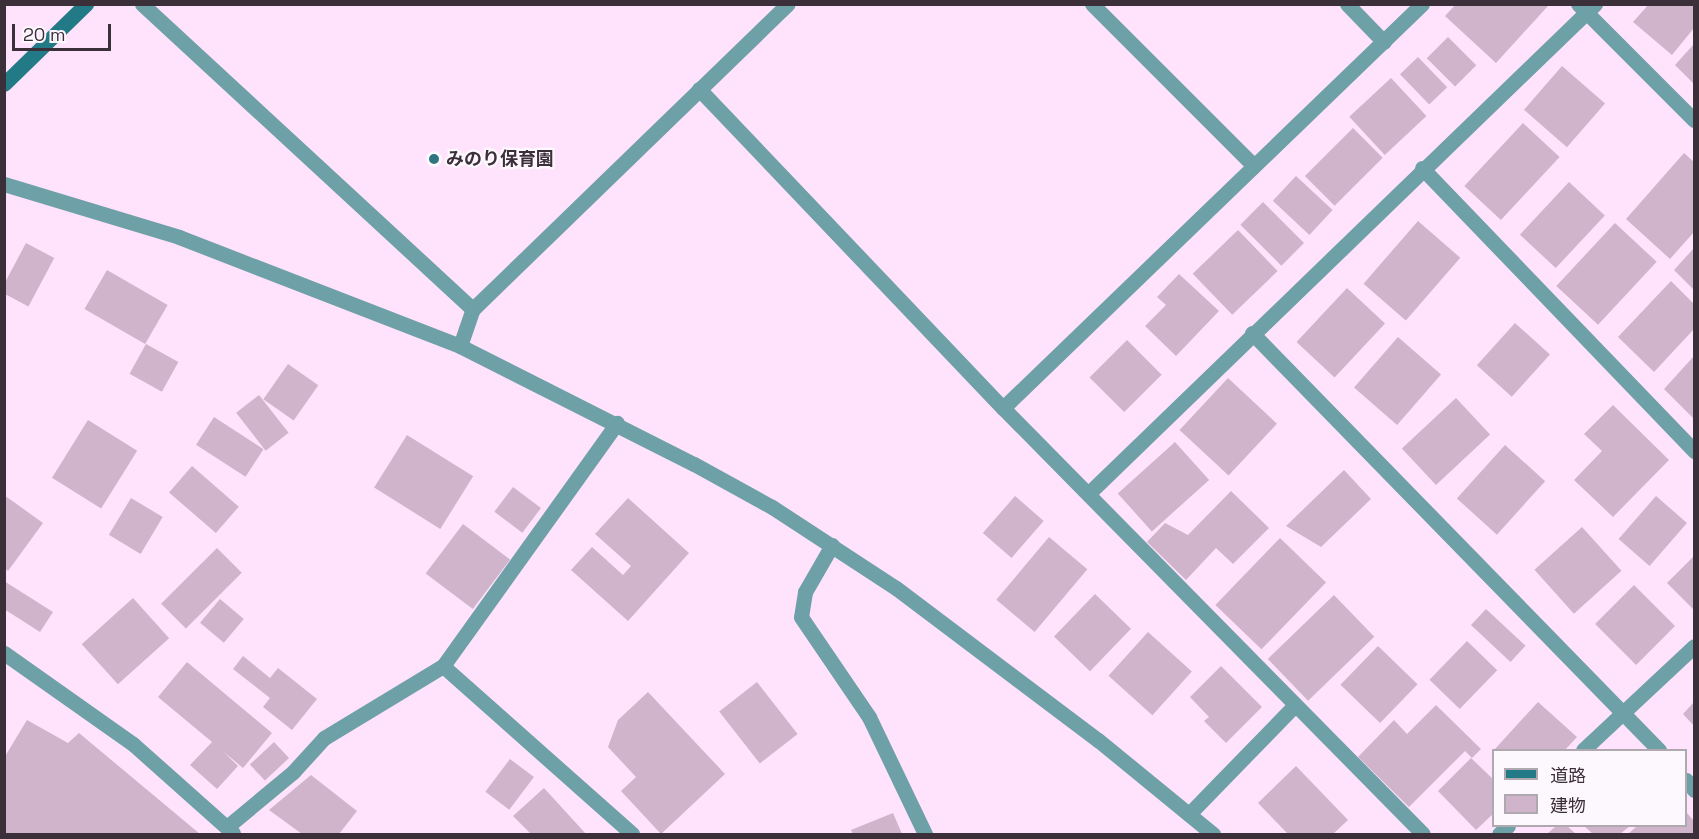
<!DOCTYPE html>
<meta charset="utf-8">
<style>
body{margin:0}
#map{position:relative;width:1699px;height:839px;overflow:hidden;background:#ffe2fb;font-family:"Space Grotesk","Noto Sans JP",sans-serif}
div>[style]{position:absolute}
.building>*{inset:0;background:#d0b4cc;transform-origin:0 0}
.minor>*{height:15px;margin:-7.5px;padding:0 7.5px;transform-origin:7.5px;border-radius:7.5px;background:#6ea0a8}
.tertiary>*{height:15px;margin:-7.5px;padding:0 7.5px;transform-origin:7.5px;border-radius:7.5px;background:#6ea0a8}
.secondary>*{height:15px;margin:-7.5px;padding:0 7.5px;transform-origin:7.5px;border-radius:7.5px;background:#217a86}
.dots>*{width:16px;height:16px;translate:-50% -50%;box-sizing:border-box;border:3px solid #fdf8fd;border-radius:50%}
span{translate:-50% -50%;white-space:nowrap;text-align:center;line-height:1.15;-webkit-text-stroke:4.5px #fdf8fd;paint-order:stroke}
.poi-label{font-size:18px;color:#3b3039;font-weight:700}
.left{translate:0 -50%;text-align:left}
.frame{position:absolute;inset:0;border:6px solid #3b3039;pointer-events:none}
.legend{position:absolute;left:1492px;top:749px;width:195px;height:78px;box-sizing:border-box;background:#fdf8fd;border:2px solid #afa8af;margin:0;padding:8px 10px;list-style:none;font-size:18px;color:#3b3039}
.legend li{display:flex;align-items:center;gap:12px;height:30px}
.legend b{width:30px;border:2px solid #afa8af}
.scale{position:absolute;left:12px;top:24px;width:99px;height:27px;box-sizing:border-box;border:3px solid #3b3039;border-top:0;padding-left:8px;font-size:18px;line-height:21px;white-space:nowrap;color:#3b3039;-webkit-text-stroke:4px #fdf8fd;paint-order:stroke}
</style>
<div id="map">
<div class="building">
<div style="clip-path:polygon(1456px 4px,1546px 4px,1548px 6px,1496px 63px,1445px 16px)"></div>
<div style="clip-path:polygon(1649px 4px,1694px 4px,1694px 28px,1672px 55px,1633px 22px)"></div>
<div style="left:1448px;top:37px;width:40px;height:30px;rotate:45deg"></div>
<div style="clip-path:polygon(1694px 44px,1694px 84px,1675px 65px)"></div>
<div style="left:1418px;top:57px;width:42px;height:25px;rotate:46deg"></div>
<div style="left:1562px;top:66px;width:57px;height:58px;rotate:41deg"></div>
<div style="left:1391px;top:78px;width:52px;height:57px;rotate:47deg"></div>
<div style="left:1523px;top:123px;width:50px;height:86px;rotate:43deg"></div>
<div style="left:1353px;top:128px;width:42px;height:68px;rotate:45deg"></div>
<div style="clip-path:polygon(1684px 153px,1694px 162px,1694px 232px,1670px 259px,1626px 219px)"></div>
<div style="left:1296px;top:176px;width:50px;height:34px;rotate:43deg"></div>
<div style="left:1569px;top:182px;width:49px;height:72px;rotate:43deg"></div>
<div style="left:1263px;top:202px;width:58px;height:32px;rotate:45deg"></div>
<div style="left:1418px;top:221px;width:56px;height:83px;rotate:41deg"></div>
<div style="left:1615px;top:223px;width:57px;height:86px;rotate:43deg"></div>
<div style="left:1238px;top:230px;width:57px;height:63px;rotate:46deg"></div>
<div style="left:26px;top:243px;width:32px;height:55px;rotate:28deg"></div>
<div style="clip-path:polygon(1694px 248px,1694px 290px,1674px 270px)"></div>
<div style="left:107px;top:270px;width:70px;height:45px;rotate:30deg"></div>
<div style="clip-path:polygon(1179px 274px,1219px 311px,1176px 356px,1145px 326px,1166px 305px,1157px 297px)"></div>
<div style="clip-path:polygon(1671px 281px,1694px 304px,1694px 329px,1654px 372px,1618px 337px)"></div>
<div style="left:1347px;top:288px;width:52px;height:74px;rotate:43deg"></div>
<div style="left:1515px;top:323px;width:47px;height:57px;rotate:42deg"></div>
<div style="left:1398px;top:337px;width:57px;height:67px;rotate:41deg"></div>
<div style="left:1127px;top:340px;width:49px;height:53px;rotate:45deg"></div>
<div style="left:146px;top:344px;width:37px;height:34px;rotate:29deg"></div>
<div style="clip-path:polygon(1694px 356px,1694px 419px,1664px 389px)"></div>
<div style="left:288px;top:364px;width:37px;height:43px;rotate:35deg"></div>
<div style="left:1228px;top:378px;width:67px;height:71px;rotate:43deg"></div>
<div style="left:259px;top:395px;width:48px;height:29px;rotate:52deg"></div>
<div style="left:1456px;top:398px;width:50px;height:74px;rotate:47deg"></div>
<div style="clip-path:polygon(1613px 405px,1669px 460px,1613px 517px,1574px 480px,1602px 451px,1584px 434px)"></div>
<div style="left:214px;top:417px;width:59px;height:33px;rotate:33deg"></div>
<div style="left:88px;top:420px;width:58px;height:68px;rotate:32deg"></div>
<div style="left:407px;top:435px;width:78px;height:62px;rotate:32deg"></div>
<div style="left:1175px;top:442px;width:51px;height:77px;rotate:48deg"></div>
<div style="left:1505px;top:445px;width:54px;height:72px;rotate:42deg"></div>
<div style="left:192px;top:466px;width:62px;height:35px;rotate:41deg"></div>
<div style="clip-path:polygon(1344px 470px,1371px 499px,1321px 547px,1286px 526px)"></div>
<div style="left:513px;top:487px;width:35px;height:31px;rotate:37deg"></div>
<div style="clip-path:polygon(1231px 491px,1269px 528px,1233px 564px,1216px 548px,1186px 580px,1147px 542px,1165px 523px,1188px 535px)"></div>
<div style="clip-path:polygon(4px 495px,43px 523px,8px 571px,4px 568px)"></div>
<div style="left:1015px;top:496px;width:38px;height:49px;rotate:41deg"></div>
<div style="left:1656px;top:496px;width:41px;height:57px;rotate:41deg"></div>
<div style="left:131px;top:498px;width:37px;height:43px;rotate:31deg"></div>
<div style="clip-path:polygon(628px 498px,689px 553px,628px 621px,571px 570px,592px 547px,623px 575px,631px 566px,595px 534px)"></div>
<div style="left:463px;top:524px;width:59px;height:62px;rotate:37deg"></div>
<div style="left:1582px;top:527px;width:59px;height:64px;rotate:48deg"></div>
<div style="left:1049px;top:537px;width:50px;height:82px;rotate:40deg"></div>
<div style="left:1280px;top:538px;width:64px;height:93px;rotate:44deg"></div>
<div style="left:217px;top:548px;width:35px;height:79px;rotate:45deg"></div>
<div style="clip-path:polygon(1694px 556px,1694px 608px,1693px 609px,1667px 583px)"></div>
<div style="clip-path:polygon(4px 581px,53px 612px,40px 632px,4px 609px)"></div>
<div style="left:1634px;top:585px;width:58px;height:55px;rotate:45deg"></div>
<div style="left:1095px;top:594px;width:50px;height:59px;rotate:44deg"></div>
<div style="left:1334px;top:595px;width:58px;height:92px;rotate:46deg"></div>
<div style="left:133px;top:598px;width:54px;height:69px;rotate:48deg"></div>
<div style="left:220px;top:599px;width:31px;height:31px;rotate:40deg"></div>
<div style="left:1486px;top:609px;width:54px;height:22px;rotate:43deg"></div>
<div style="left:1148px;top:632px;width:59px;height:59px;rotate:42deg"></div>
<div style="left:1467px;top:641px;width:42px;height:54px;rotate:44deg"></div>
<div style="left:1378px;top:646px;width:55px;height:54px;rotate:44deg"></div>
<div style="clip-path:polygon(243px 656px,270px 678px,278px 668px,317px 699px,292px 730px,263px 707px,270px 698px,233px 669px)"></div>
<div style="clip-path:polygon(187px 662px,272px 733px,243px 768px,224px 752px,238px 766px,217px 789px,190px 765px,212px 742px,158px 697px)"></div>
<div style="clip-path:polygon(1221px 666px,1262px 707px,1226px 743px,1204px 721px,1209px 717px,1190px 697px)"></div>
<div style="left:757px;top:682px;width:66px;height:48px;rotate:52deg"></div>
<div style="clip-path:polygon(648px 692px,725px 774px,661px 834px,621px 791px,636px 777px,608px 747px,618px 720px)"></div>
<div style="clip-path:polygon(1538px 702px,1577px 737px,1565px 750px,1494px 750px)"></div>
<div style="clip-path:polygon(1694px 702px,1694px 726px,1683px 714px)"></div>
<div style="clip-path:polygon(1436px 705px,1481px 749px,1472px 758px,1465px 751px,1409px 807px,1358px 757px,1394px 720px,1407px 734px)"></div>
<div style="clip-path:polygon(27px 720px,68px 743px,79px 733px,200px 834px,4px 834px,4px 758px)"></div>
<div style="left:274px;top:742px;width:22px;height:33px;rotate:47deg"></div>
<div style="clip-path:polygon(1471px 758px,1494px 780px,1494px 813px,1476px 830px,1438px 791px)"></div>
<div style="left:510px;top:759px;width:30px;height:41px;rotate:37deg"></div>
<div style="clip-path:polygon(1296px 766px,1348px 820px,1333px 834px,1288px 834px,1258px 803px)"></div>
<div style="clip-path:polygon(311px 775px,357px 811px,339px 834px,302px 834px,269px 810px)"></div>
<div style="clip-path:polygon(544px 788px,586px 834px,531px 834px,513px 816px)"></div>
<div style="clip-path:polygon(1686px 812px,1694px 821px,1693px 834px,1628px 834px,1637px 826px,1686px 826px)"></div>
<div style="clip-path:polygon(893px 813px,902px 834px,853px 834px,851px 830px)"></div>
<div style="clip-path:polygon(1556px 826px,1567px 826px,1576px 834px,1547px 834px)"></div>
<div style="clip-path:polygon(1584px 826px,1630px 826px,1620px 834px,1593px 834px)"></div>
</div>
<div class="minor">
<div style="left:142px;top:4px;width:450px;rotate:42.7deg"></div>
<div style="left:1092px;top:4px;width:229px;rotate:45deg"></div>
<div style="left:1347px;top:4px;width:53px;rotate:45.8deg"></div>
<div style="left:1578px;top:4px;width:164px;rotate:45deg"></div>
<div style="left:699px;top:89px;width:441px;rotate:46.4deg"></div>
<div style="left:1003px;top:408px;width:598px;rotate:45.41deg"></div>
<div style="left:1422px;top:168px;width:393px;rotate:46.1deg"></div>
<div style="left:1252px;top:333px;width:583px;rotate:45.7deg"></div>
<div style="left:460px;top:346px;width:39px;rotate:-71deg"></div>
<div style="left:473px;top:309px;width:438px;rotate:-44.1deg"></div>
<div style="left:1003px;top:408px;width:582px;rotate:-43.96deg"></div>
<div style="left:1089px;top:493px;width:704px;rotate:-44.02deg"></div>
<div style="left:832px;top:545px;width:54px;rotate:119.9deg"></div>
<div style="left:805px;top:592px;width:25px;rotate:99deg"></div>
<div style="left:801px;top:617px;width:121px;rotate:55.8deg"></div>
<div style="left:869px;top:717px;width:130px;rotate:64.4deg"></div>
<div style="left:4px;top:653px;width:158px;rotate:35.2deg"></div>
<div style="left:133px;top:744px;width:134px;rotate:41.7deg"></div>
<div style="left:443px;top:666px;width:299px;rotate:-54.4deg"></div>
<div style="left:1583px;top:750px;width:152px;rotate:-43.1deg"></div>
<div style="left:1686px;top:780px;width:13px;rotate:51deg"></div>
<div style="left:1189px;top:814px;width:152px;rotate:-45.8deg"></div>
<div style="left:228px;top:826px;width:85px;rotate:-39.7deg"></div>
<div style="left:293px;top:772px;width:46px;rotate:-47.6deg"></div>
<div style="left:324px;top:738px;width:139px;rotate:-31.2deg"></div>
<div style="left:443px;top:666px;width:253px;rotate:41.6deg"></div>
<div style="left:1499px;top:834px;width:12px;rotate:-42deg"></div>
</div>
<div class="tertiary">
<div style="left:4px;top:184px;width:183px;rotate:16.8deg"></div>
<div style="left:179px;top:237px;width:301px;rotate:21.2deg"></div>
<div style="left:460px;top:346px;width:262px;rotate:26.8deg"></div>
<div style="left:694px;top:464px;width:89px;rotate:28.9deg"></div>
<div style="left:772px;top:507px;width:148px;rotate:33.2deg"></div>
<div style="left:896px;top:588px;width:253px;rotate:37deg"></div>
<div style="left:1098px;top:740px;width:149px;rotate:39.3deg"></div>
</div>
<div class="secondary">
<div style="left:4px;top:84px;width:115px;rotate:-44.3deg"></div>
</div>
<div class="dots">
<div style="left:434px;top:159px;background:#2e7580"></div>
</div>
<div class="poi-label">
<span class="left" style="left:446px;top:159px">みのり保育園</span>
</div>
<div class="frame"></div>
<ul class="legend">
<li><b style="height:8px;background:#217a86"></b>道路</li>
<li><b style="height:16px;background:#d0b4cc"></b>建物</li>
</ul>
<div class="scale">20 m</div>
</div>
